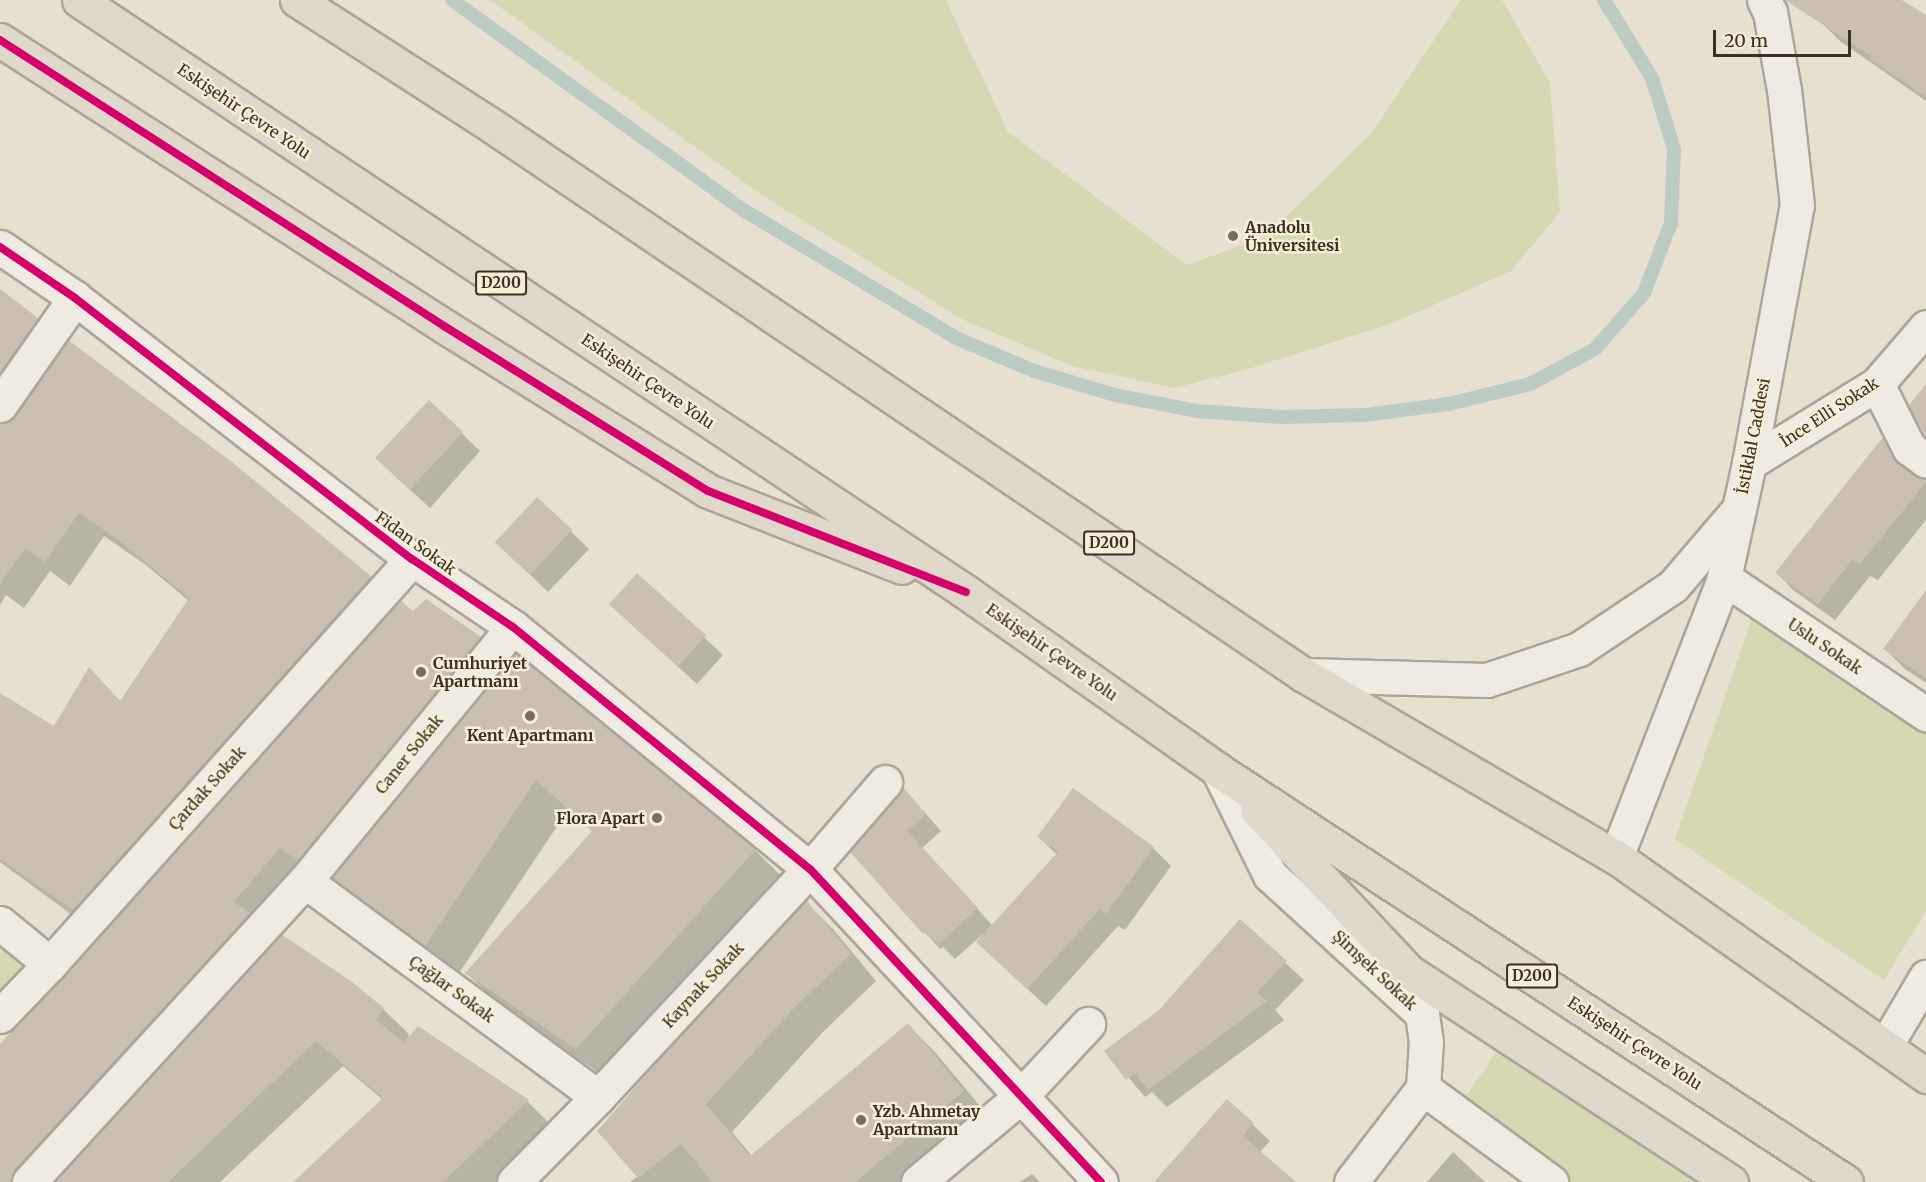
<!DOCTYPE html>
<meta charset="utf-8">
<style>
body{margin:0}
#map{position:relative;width:1926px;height:1182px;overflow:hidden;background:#e7e0d1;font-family:Merriweather,serif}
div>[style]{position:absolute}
.green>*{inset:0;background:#d6d7b3}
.shadow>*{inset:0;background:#0003}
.stream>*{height:14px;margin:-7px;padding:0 7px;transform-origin:7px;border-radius:7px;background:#bcccc2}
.building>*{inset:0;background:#cbbfb2;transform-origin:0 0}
.roads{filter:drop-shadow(2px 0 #ada599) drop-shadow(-2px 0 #ada599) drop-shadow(0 2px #ada599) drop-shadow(0 -2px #ada599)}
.minor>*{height:33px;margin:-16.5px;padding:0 16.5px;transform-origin:16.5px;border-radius:16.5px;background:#efebe3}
.secondary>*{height:33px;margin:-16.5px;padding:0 16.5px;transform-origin:16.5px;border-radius:16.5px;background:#efebe3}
.trunk>*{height:33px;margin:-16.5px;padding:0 16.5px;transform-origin:16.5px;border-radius:16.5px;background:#e0d9cb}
.cycleway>*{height:8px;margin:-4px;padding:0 4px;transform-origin:4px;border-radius:4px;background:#d6006c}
.dots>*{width:16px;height:16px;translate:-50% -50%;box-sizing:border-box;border:3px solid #f7eed8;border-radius:50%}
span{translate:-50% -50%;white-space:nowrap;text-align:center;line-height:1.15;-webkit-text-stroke:5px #f7eed8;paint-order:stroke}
.shield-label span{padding:2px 4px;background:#f7eed8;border:2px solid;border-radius:4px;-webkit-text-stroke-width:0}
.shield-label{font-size:15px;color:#3d2e20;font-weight:700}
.street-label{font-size:16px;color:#3d2e20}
.poi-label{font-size:16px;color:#3d2e20;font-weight:700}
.left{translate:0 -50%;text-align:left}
.right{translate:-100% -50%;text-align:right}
.scale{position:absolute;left:1713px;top:30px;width:138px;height:27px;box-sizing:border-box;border:3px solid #3d2e20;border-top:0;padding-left:8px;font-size:18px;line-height:21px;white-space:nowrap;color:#3d2e20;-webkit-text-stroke:4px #f7eed8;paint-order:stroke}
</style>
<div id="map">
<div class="green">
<div style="clip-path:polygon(490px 0,946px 0,1008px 132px,1187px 265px,1265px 237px,1371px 134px,1461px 0,1502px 0,1550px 83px,1560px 212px,1511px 271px,1390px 324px,1245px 370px,1174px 388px,1072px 366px,962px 319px,765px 197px)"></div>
<div style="clip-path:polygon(1753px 616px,1926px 720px,1926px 911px,1884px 980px,1675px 839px)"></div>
<div style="clip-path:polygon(0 934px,35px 968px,0 1006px)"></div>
<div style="clip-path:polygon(1499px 1048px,1699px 1182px,1566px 1182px,1459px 1107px)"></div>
</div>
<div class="shadow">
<div style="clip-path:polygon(1824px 0,1896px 0,1926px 20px,1926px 101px,1840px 41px,1822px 23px)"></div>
<div style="clip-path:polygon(0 292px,37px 319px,61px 343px,6px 425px,231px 463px,370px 577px,395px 602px,98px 934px,0 862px,0 694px,55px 728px,90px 669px,121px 702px,189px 601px,146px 565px,104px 536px,70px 586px,50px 571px,24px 608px,6px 595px,0 605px)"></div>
<div style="clip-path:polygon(429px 402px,480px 451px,430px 508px,396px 477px)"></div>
<div style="clip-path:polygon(1883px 440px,1899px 456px,1910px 474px,1926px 480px,1926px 520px,1878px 580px,1870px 576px,1835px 620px,1793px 590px,1777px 573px)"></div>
<div style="clip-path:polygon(537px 499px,589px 549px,548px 592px,514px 559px)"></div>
<div style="clip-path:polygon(637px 575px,723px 655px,697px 684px,629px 622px)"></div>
<div style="clip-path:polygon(1926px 593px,1926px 683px,1905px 669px,1885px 649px)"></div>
<div style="clip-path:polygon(480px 638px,505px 664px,324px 885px,261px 926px,274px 940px,52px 1182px,0 1182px,0 1046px)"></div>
<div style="clip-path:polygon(516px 655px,755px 850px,786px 881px,608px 1079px,498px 1004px,467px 973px,593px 832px,568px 810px,457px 976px,365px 908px,334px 878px)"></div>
<div style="clip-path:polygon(919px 806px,941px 831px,922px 848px,993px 926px,1057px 855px,1039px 837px,1153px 848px,1171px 866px,1125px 930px,1118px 926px,1046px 1006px,996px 960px,983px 934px,955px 959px,943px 947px,940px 949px,852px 852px)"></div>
<div style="clip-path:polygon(806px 903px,833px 929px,876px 981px,822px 1033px,732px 1132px,752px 1156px,908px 1025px,935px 1052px,990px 1118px,913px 1182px,630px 1182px,638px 1176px)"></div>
<div style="clip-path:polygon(1240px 922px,1304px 980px,1275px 1010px,1284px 1020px,1167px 1107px,1152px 1092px,1145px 1097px,1106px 1051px,1160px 1011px)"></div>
<div style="clip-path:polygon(282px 936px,383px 1009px,409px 1034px,406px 1042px,418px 1028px,528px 1102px,553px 1127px,495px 1182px,296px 1182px,383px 1100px,343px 1066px,220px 1182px,56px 1182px)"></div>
<div style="clip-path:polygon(1227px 1101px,1270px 1141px,1259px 1153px,1293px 1182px,1170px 1182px)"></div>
<div style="clip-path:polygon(1453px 1152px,1485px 1182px,1427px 1182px)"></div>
<div style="clip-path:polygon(1032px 1174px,1040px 1182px,1020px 1182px)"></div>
</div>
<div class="stream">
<div style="left:452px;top:0;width:361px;rotate:35.8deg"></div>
<div style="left:745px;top:211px;width:246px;rotate:31deg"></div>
<div style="left:956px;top:338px;width:85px;rotate:22.9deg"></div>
<div style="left:1034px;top:371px;width:84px;rotate:16.5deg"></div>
<div style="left:1115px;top:395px;width:84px;rotate:11deg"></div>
<div style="left:1197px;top:411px;width:84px;rotate:4.1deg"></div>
<div style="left:1281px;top:417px;width:84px;rotate:-1.4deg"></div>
<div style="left:1365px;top:415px;width:85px;rotate:-7.5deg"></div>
<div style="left:1449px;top:404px;width:83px;rotate:-13.9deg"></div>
<div style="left:1530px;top:384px;width:74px;rotate:-28.3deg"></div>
<div style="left:1595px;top:349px;width:74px;rotate:-48.8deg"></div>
<div style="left:1644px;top:293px;width:75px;rotate:-68.9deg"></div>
<div style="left:1671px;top:223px;width:74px;rotate:-87.7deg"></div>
<div style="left:1674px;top:149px;width:74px;rotate:-107.2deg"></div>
<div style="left:1652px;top:78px;width:92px;rotate:-121.6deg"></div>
</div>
<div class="building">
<div style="clip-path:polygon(1785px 0,1902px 0,1926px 15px,1926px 97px,1870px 59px,1871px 56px)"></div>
<div style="clip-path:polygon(0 289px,38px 318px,0 372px)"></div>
<div style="clip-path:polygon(68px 340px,232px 462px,371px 576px,73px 910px,0 859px,0 693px,54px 726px,89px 667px,120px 701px,189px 598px,120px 541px,79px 513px,45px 562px,25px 548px,0 584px,0 423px,8px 422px,15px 416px)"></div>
<div style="clip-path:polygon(1926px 384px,1926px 437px,1909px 405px)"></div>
<div style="left:429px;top:400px;width:47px;height:79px;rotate:43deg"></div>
<div style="clip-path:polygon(1883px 437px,1897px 463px,1915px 476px,1926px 479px,1926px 482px,1860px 564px,1852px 560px,1818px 604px,1775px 573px)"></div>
<div style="left:537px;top:497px;width:48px;height:62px;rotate:43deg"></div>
<div style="left:637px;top:573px;width:93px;height:42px;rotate:42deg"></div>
<div style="clip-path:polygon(1926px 590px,1926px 678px,1883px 649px)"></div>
<div style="clip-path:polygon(426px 599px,481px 637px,298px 860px,280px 848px,234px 902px,250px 913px,15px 1169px,11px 1182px,0 1182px,0 1044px,64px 976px,400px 600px,413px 611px)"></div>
<div style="clip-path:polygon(516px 653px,756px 849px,576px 1049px,465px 973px,592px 831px,536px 780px,425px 946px,332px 878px)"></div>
<div style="clip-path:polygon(903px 787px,926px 814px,907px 831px,978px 908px,938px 944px,926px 932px,923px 934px,850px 852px)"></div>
<div style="clip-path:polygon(1073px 788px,1154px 847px,1106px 914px,1100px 909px,1027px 989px,976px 942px,1058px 852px,1037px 837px)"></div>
<div style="clip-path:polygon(806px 900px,851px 954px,796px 1006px,706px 1104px,750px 1156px,908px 1023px,964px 1091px,855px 1182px,712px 1182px,681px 1144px,638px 1178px,597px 1131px,674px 1043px)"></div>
<div style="clip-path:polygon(1240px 919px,1287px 961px,1257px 992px,1267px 1001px,1148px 1090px,1135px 1073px,1126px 1080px,1104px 1051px,1159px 1010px)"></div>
<div style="clip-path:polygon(281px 934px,352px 982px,384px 1008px,376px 1020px,404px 1042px,418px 1026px,529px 1100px,443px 1182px,293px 1182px,383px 1098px,316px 1041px,168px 1182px,54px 1182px)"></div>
<div style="clip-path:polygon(1227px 1099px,1254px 1123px,1243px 1136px,1296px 1182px,1154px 1182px)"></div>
</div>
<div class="roads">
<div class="minor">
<div style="left:0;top:247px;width:91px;rotate:34.2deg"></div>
<div style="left:75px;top:298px;width:426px;rotate:37.8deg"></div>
<div style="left:412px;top:559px;width:122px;rotate:34deg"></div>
<div style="left:513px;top:627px;width:383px;rotate:39.2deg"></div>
<div style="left:810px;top:869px;width:427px;rotate:47.1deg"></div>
<div style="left:1877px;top:384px;width:72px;rotate:63.4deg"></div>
<div style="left:1909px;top:448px;width:21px;rotate:37deg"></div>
<div style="left:0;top:405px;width:131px;rotate:-55deg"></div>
<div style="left:1749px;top:463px;width:150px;rotate:-31.7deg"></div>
<div style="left:1877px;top:384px;width:75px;rotate:-49.3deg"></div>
<div style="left:1724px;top:578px;width:244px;rotate:34deg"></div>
<div style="left:1304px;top:675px;width:183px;rotate:1.6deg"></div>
<div style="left:1487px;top:680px;width:97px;rotate:-18.6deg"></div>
<div style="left:1579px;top:649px;width:113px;rotate:-33.8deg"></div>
<div style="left:1673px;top:586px;width:101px;rotate:-49.4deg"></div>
<div style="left:1218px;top:770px;width:117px;rotate:63.7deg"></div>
<div style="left:1270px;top:875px;width:206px;rotate:42.4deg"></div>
<div style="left:1422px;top:1014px;width:27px;rotate:82deg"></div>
<div style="left:1426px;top:1041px;width:47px;rotate:93.7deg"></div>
<div style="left:1423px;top:1088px;width:118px;rotate:127.5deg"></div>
<div style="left:305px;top:881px;width:364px;rotate:36.4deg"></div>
<div style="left:0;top:923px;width:65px;rotate:39.4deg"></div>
<div style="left:0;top:1016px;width:72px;rotate:-46.1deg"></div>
<div style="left:50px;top:964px;width:543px;rotate:-48.21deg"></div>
<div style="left:1890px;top:1038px;width:71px;rotate:-59.5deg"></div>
<div style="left:1423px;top:1088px;width:159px;rotate:36.3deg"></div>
<div style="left:29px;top:1182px;width:408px;rotate:-47.5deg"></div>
<div style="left:305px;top:881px;width:328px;rotate:-50.7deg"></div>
<div style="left:514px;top:1182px;width:120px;rotate:-45.3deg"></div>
<div style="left:598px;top:1097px;width:311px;rotate:-47.1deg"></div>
<div style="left:810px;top:869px;width:115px;rotate:-49.2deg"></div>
<div style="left:918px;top:1182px;width:133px;rotate:-39.8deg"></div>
<div style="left:1020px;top:1097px;width:100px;rotate:-47deg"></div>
</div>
<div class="secondary">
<div style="left:1616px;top:857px;width:299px;rotate:-68.8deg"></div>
<div style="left:1724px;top:578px;width:118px;rotate:-77.7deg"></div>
<div style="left:1749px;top:463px;width:262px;rotate:-79.5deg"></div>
<div style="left:1797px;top:205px;width:116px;rotate:-96.4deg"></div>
<div style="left:1784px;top:90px;width:79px;rotate:-100.2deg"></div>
<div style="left:1770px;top:12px;width:13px;rotate:-117deg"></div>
</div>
<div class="trunk">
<div style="left:79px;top:0;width:1066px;rotate:33.72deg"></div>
<div style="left:966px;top:592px;width:309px;rotate:35.2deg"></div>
<div style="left:1218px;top:770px;width:751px;rotate:33.27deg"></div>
<div style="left:297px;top:0;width:231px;rotate:32.8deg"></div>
<div style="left:491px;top:125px;width:982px;rotate:34.08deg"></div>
<div style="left:1304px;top:675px;width:361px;rotate:30.3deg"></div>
<div style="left:1616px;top:857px;width:380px;rotate:35.2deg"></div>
<div style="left:0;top:40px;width:528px;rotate:32.79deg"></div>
<div style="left:444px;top:326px;width:311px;rotate:32deg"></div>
<div style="left:708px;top:491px;width:208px;rotate:21.4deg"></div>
<div style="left:1257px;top:810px;width:221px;rotate:46.8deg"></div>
<div style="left:1408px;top:971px;width:386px;rotate:33.2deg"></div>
</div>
</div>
<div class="cycleway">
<div style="left:0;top:40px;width:528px;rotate:32.79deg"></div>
<div style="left:444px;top:326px;width:311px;rotate:32deg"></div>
<div style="left:708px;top:491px;width:277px;rotate:21.4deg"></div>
<div style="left:0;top:247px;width:91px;rotate:34.2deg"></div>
<div style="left:75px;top:298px;width:426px;rotate:37.8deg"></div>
<div style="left:412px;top:559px;width:122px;rotate:34deg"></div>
<div style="left:513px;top:627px;width:383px;rotate:39.2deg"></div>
<div style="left:810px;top:869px;width:427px;rotate:47.1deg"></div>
</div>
<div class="dots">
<div style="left:1233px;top:236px;background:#786c5e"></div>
<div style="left:421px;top:672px;background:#786c5e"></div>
<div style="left:530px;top:716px;background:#786c5e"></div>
<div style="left:657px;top:818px;background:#786c5e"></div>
<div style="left:861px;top:1120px;background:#786c5e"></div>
</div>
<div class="shield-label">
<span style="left:501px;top:283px">D200</span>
<span style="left:1109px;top:543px">D200</span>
<span style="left:1532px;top:976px">D200</span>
</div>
<div class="street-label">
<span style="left:244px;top:111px;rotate:34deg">Eskişehir Çevre Yolu</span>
<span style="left:648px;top:381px;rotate:34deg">Eskişehir Çevre Yolu</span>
<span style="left:1829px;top:412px;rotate:-33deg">İnce Elli Sokak</span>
<span style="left:1753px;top:436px;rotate:-79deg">İstiklal Caddesi</span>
<span style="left:416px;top:543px;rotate:36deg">Fidan Sokak</span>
<span style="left:1825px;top:646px;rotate:34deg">Uslu Sokak</span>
<span style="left:1052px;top:652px;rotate:35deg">Eskişehir Çevre Yolu</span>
<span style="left:409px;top:754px;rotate:-51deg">Caner Sokak</span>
<span style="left:207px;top:788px;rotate:-48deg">Çardak Sokak</span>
<span style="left:1375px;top:970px;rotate:43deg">Şimşek Sokak</span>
<span style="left:703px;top:985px;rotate:-47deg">Kaynak Sokak</span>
<span style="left:452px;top:989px;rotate:36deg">Çağlar Sokak</span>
<span style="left:1635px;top:1043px;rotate:33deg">Eskişehir Çevre Yolu</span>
</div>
<div class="poi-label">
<span class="left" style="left:1245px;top:236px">Anadolu<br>Üniversitesi</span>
<span class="left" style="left:433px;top:672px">Cumhuriyet<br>Apartmanı</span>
<span style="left:530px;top:735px">Kent Apartmanı</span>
<span class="right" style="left:645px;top:818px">Flora Apart</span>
<span class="left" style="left:873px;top:1120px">Yzb. Ahmetay<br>Apartmanı</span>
</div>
<div class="scale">20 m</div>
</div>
